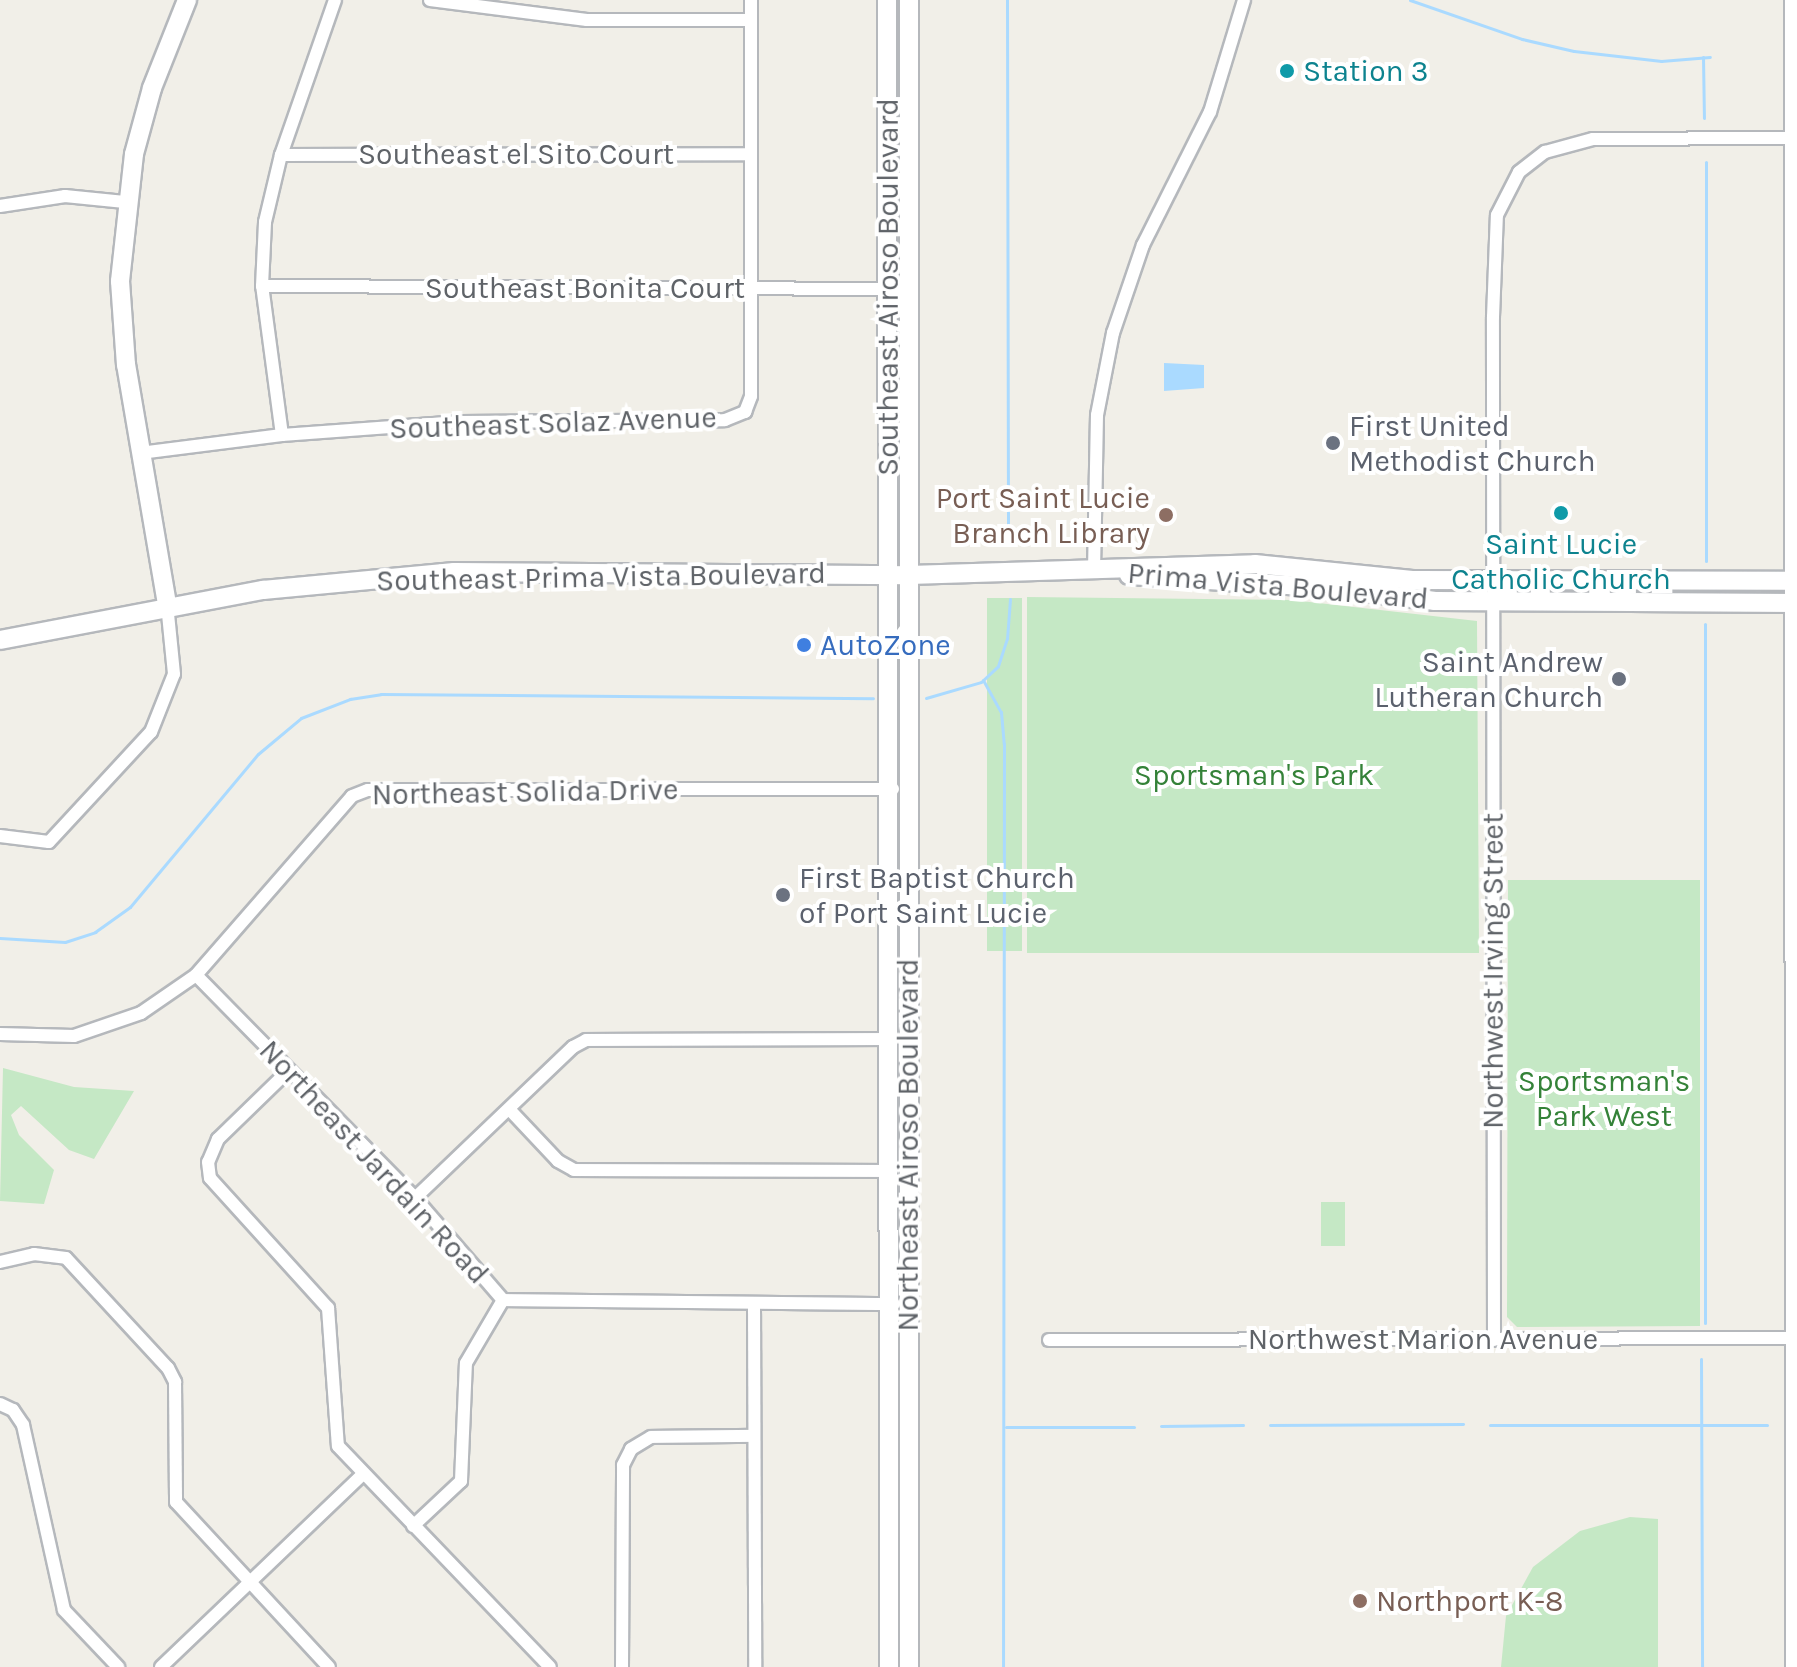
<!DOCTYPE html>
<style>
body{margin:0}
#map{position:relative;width:1797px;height:1667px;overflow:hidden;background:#f1efe8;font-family:Karla,sans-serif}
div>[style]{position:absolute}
.green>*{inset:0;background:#c5e8c5;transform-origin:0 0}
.water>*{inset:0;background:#aadaff}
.stream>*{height:3px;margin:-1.5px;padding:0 1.5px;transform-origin:1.5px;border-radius:1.5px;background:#aadaff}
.roads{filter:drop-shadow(2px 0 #b5b8bc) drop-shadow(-2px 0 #b5b8bc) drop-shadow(0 2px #b5b8bc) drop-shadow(0 -2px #b5b8bc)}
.street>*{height:12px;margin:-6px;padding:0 6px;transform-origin:6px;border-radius:6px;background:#fff}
.secondary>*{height:18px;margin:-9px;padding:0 9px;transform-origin:9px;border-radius:9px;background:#fff}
.dots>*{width:22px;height:22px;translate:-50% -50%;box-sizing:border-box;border:4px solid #fff;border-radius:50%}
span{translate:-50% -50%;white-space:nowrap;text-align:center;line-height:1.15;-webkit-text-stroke:8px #fff;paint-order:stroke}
.culture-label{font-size:30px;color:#0d838f}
.left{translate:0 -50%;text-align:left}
.street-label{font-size:30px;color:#5f6368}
.worship-label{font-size:30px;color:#5b616d}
.right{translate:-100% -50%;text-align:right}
.education-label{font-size:30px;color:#785e54}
.shop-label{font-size:30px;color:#366cbe}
.park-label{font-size:30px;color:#348238}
</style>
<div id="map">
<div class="green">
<div style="clip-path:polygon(1027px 597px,1292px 600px,1477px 621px,1479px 953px,1027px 953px)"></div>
<div style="left:987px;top:598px;width:35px;height:353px"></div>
<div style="clip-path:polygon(1508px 880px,1700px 880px,1700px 1326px,1517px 1327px,1507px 1317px)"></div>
<div style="clip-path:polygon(3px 1068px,74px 1087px,134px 1091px,94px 1159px,69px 1150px,21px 1106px,11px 1115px,19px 1135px,54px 1170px,44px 1204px,0 1201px)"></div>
<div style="left:1321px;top:1202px;width:24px;height:44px"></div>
<div style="clip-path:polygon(1630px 1517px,1658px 1519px,1658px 1667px,1501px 1667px,1506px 1616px,1533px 1567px,1580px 1531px)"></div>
</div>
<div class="water">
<div style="clip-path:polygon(1164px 363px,1204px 365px,1204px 388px,1164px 391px)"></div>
</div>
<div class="stream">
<div style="left:1007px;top:0;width:545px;rotate:89.89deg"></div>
<div style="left:1410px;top:0;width:119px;rotate:19.2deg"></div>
<div style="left:1522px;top:39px;width:53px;rotate:13deg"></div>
<div style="left:1574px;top:51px;width:88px;rotate:6.6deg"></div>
<div style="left:1661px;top:61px;width:49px;rotate:-4.7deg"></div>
<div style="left:1703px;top:57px;width:61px;rotate:89.1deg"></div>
<div style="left:1706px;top:162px;width:399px;rotate:90deg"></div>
<div style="left:1705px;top:624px;width:699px;rotate:90deg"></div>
<div style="left:983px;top:680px;width:37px;rotate:61deg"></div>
<div style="left:1001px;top:712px;width:32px;rotate:85deg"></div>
<div style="left:1004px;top:744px;width:923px;rotate:90.06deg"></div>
<div style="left:926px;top:698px;width:57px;rotate:-16.2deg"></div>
<div style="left:981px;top:682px;width:23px;rotate:-43deg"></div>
<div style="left:998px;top:666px;width:28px;rotate:-72deg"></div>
<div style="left:1007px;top:639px;width:40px;rotate:-85.7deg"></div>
<div style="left:0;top:938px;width:65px;rotate:3.5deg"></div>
<div style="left:65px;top:942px;width:32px;rotate:-18deg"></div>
<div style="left:95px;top:932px;width:43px;rotate:-35.5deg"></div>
<div style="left:130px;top:907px;width:199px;rotate:-50.1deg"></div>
<div style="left:258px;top:754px;width:56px;rotate:-39.9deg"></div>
<div style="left:301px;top:718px;width:53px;rotate:-21.2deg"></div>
<div style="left:350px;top:699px;width:31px;rotate:-9deg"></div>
<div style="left:381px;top:694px;width:492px;rotate:0.5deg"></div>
<div style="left:1701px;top:1359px;width:308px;rotate:89.8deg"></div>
<div style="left:1270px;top:1425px;width:193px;rotate:-0.3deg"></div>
<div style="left:1490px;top:1425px;width:277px"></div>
<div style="left:1161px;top:1426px;width:82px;rotate:-0.7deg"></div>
<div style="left:1006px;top:1427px;width:128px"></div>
</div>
<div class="roads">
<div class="street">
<div style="left:430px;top:0;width:158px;rotate:7.3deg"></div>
<div style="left:587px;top:20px;width:164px"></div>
<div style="left:1791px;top:0;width:1667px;rotate:89.97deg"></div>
<div style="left:281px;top:155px;width:470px;rotate:-0.1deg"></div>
<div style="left:0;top:206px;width:66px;rotate:-8.7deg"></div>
<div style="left:65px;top:196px;width:60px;rotate:5.7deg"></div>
<div style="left:262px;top:286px;width:647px;rotate:0.27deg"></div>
<div style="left:282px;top:435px;width:150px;rotate:-97.6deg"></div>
<div style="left:262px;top:286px;width:64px;rotate:-87.3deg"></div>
<div style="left:265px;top:222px;width:69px;rotate:-76.6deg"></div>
<div style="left:281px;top:155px;width:164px;rotate:-70.8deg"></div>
<div style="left:140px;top:453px;width:143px;rotate:-7.2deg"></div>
<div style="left:282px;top:435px;width:179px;rotate:-4.2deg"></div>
<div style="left:461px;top:422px;width:264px;rotate:-0.4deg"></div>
<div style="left:725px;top:420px;width:22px;rotate:-22deg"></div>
<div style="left:745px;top:412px;width:17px;rotate:-69deg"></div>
<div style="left:751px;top:396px;width:396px;rotate:-90deg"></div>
<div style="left:1094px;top:571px;width:156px;rotate:-88.9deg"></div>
<div style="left:1097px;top:415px;width:84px;rotate:-79deg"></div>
<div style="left:1113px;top:333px;width:93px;rotate:-71.2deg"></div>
<div style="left:1143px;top:245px;width:149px;rotate:-63.3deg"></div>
<div style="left:1210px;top:112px;width:117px;rotate:-73.1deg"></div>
<div style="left:0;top:836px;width:49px;rotate:7deg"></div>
<div style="left:49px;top:842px;width:150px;rotate:-47.2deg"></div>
<div style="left:151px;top:732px;width:62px;rotate:-68.4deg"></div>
<div style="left:174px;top:674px;width:70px;rotate:-95.7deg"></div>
<div style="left:196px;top:975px;width:313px;rotate:45.5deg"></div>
<div style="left:415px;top:1198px;width:135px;rotate:49.2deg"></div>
<div style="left:503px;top:1300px;width:391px;rotate:0.6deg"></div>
<div style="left:0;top:1034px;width:74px;rotate:1.5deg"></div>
<div style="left:74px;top:1036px;width:71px;rotate:-18.9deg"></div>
<div style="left:141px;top:1013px;width:67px;rotate:-34.6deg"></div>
<div style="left:196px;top:975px;width:237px;rotate:-48.9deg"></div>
<div style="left:352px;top:796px;width:17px;rotate:-21deg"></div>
<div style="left:368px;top:790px;width:525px;rotate:-0.11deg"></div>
<div style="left:288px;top:1071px;width:98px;rotate:135.8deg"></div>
<div style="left:218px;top:1139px;width:25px;rotate:113deg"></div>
<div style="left:208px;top:1162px;width:16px;rotate:83deg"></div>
<div style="left:210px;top:1178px;width:176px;rotate:47.8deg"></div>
<div style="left:328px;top:1308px;width:138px;rotate:85.9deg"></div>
<div style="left:338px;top:1446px;width:306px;rotate:46.2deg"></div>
<div style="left:509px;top:1109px;width:71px;rotate:46.7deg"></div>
<div style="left:558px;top:1161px;width:18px;rotate:29deg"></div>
<div style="left:574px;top:1170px;width:314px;rotate:0.2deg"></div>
<div style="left:415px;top:1198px;width:219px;rotate:-43.7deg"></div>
<div style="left:573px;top:1047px;width:15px;rotate:-28deg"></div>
<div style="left:586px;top:1040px;width:300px;rotate:-0.2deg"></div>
<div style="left:0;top:1262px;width:35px;rotate:-13deg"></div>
<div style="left:34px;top:1254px;width:32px;rotate:7deg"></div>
<div style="left:66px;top:1258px;width:150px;rotate:47.2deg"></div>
<div style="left:168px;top:1368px;width:16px;rotate:63deg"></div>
<div style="left:175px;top:1382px;width:120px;rotate:89.5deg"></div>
<div style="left:176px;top:1502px;width:225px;rotate:47.2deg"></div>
<div style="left:754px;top:1304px;width:363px;rotate:89.8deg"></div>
<div style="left:1049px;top:1340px;width:748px;rotate:-0.15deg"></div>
<div style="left:1494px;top:1340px;width:1023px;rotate:-90.06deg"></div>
<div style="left:1493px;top:317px;width:102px;rotate:-87.8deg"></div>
<div style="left:1497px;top:215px;width:48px;rotate:-62.9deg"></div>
<div style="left:1519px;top:172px;width:33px;rotate:-38deg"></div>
<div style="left:1545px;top:152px;width:50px;rotate:-15.2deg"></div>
<div style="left:1593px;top:139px;width:204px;rotate:-0.3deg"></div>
<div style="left:0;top:1404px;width:14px;rotate:25deg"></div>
<div style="left:13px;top:1410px;width:18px;rotate:56deg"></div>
<div style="left:23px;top:1425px;width:189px;rotate:77.5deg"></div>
<div style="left:64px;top:1610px;width:79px;rotate:46.5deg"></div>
<div style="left:413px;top:1526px;width:66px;rotate:-43.2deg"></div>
<div style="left:461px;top:1481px;width:118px;rotate:-87.6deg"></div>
<div style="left:466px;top:1363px;width:73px;rotate:-59.6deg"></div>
<div style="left:161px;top:1667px;width:279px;rotate:-43.7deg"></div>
<div style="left:622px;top:1667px;width:202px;rotate:-89.7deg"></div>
<div style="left:623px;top:1465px;width:18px;rotate:-63deg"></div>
<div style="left:631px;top:1449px;width:23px;rotate:-31deg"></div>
<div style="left:651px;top:1437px;width:103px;rotate:-0.6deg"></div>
</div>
<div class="secondary">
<div style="left:887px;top:0;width:1667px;rotate:89.93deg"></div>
<div style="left:1129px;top:575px;width:206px;rotate:3.6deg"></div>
<div style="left:1335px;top:588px;width:101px;rotate:7.4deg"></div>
<div style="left:1435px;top:601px;width:362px;rotate:0.3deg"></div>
<div style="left:167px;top:604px;width:242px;rotate:-99.7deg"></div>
<div style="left:126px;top:365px;width:84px;rotate:-94.1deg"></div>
<div style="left:120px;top:281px;width:128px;rotate:-83.7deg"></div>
<div style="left:134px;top:154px;width:68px;rotate:-74.7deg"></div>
<div style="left:152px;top:88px;width:95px;rotate:-68.3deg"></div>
<div style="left:0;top:640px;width:268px;rotate:-10.8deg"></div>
<div style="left:263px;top:590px;width:192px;rotate:-5.4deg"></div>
<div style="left:454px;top:572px;width:455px;rotate:0.4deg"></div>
<div style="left:909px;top:575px;width:346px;rotate:-1.8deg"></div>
<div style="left:1255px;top:564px;width:158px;rotate:5.8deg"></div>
<div style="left:1412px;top:580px;width:385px;rotate:0.1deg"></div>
<div style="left:909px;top:1667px;width:1667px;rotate:-90deg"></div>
</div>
</div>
<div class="dots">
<div style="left:1287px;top:71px;background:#0f9aa8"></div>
<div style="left:1333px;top:443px;background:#6b7280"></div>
<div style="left:1561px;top:513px;background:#0f9aa8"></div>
<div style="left:1166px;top:515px;background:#8d6e63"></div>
<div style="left:804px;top:645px;background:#3f7fe0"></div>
<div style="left:1619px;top:679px;background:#6b7280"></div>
<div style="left:783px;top:895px;background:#6b7280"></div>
<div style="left:1360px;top:1601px;background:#8d6e63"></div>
</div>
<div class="culture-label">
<span class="left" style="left:1303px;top:71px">Station 3</span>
<span style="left:1561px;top:561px">Saint Lucie<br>Catholic Church</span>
</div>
<div class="street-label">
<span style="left:516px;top:154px">Southeast el Sito Court</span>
<span style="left:888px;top:287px;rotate:-90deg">Southeast Airoso Boulevard</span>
<span style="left:585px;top:288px">Southeast Bonita Court</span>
<span style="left:553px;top:423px;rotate:-2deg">Southeast Solaz Avenue</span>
<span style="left:601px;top:577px;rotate:-1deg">Southeast Prima Vista Boulevard</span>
<span style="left:1278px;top:586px;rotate:5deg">Prima Vista Boulevard</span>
<span style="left:525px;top:792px;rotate:-1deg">Northeast Solida Drive</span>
<span style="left:1493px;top:971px;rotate:-90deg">Northwest Irving Street</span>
<span style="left:908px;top:1145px;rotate:-90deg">Northeast Airoso Boulevard</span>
<span style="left:374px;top:1162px;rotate:47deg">Northeast Jardain Road</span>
<span style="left:1423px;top:1339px">Northwest Marion Avenue</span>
</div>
<div class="worship-label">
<span class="left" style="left:1349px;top:443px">First United<br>Methodist Church</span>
<span class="right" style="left:1603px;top:679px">Saint Andrew<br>Lutheran Church</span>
<span class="left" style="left:799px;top:895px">First Baptist Church<br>of Port Saint Lucie</span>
</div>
<div class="education-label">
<span class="right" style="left:1150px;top:515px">Port Saint Lucie<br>Branch Library</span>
<span class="left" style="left:1376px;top:1601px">Northport K-8</span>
</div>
<div class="shop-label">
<span class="left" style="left:820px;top:645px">AutoZone</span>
</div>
<div class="park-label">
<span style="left:1254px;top:775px">Sportsman's Park</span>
<span style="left:1604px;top:1098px">Sportsman's<br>Park West</span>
</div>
</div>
